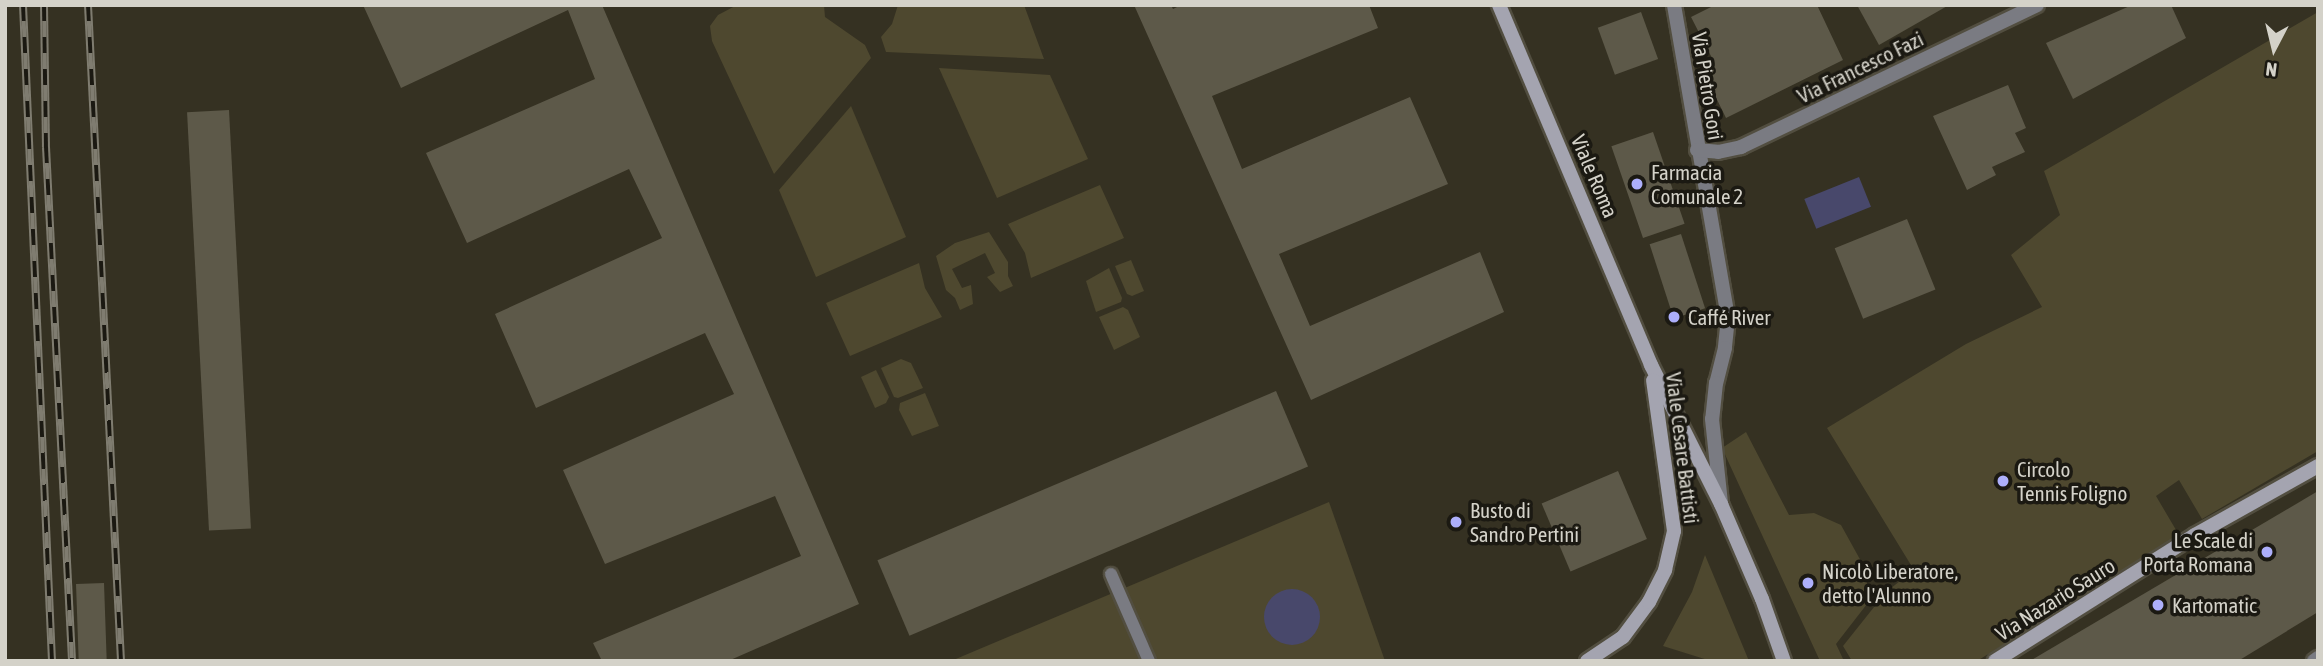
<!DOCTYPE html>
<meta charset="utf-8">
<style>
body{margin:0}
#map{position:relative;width:2323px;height:666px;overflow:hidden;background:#353122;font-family:"Asap Condensed",sans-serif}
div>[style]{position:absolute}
.green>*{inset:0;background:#4e482f}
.water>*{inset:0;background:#48486b;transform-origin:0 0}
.round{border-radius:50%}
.building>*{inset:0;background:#5d5949;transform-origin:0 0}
.roads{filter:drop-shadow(2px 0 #524e40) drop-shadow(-2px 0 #524e40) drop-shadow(0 2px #524e40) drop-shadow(0 -2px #524e40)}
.lane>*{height:12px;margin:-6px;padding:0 6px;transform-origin:6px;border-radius:6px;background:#7a7b82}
.street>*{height:14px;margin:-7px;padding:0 7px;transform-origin:7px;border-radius:7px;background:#7a7b82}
.secondary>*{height:14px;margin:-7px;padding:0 7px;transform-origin:7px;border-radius:7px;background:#a4a4b0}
.rail>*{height:8px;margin-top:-4px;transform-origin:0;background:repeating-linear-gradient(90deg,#1b1912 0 16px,#7f7c70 0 32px);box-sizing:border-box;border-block:2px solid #7f7c70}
.dots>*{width:19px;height:19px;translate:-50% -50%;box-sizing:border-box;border:4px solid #1b1912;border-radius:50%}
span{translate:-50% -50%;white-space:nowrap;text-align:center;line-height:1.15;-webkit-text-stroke:7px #1b1912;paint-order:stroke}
.street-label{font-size:21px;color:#d4d2c9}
.poi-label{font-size:21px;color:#d4d2c9}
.left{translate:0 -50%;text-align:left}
.right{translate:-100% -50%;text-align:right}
.frame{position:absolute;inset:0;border:7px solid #d4d2c9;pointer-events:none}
.north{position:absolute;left:2239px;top:14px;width:70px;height:70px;-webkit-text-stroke:5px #1b1912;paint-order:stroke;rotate:187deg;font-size:19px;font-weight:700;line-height:28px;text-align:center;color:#d4d2c9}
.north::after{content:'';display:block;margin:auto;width:24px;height:32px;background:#d4d2c9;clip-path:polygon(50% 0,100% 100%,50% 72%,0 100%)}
</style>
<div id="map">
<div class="green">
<div style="clip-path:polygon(737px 5px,824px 5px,825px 17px,865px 45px,871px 58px,774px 174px,712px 41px,710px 26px,718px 15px)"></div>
<div style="clip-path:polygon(898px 5px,1024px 5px,1044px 59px,886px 52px,881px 37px,892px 24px)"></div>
<div style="clip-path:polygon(2318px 12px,2318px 451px,2202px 519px,2179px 480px,2156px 496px,2179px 535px,1977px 661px,1852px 661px,1843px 646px,1886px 592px,1914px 570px,1827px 428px,1966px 344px,2042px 307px,2011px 255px,2060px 215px,2044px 171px)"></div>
<div style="clip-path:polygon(939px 68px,1050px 75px,1088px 159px,997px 198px)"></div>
<div style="clip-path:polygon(851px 106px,906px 237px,816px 277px,779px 190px)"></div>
<div style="clip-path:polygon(1100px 185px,1124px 238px,1031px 278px,1025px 253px,1008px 224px)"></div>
<div style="clip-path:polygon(989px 232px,1008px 262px,1008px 276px,1013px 286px,1000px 292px,987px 277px,995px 273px,985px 253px,952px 269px,962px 288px,971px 285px,973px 304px,960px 310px,955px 298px,946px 290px,936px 256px,955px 243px)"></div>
<div style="clip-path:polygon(1131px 260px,1144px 291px,1132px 296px,1127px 294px,1115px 266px)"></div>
<div style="clip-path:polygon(919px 263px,925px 288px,942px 317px,850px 356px,826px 303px)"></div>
<div style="clip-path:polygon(1109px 268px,1122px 298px,1121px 302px,1096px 312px,1086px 281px)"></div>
<div style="clip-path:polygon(1123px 307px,1128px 310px,1140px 337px,1114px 350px,1099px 317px)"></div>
<div style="clip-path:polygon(901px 359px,911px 363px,923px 388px,898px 398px,894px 397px,881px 368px)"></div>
<div style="clip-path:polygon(876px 370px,889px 397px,886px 403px,875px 408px,861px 377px)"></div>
<div style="clip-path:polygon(925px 393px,939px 426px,912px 436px,899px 410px,900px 403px)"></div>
<div style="clip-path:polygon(1746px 432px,1789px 515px,1814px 513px,1841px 525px,1867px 572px,1867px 604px,1836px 644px,1844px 661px,1820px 661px,1722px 448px)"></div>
<div style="clip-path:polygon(1329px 502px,1385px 661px,951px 661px)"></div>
<div style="clip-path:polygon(1705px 555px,1749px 661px,1711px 661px,1663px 646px,1692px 592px)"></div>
</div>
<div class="water">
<div style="left:1859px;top:177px;width:32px;height:59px;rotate:68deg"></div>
<div class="round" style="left:1264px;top:589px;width:56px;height:56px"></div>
</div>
<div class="building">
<div style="clip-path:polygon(363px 5px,602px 5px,859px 604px,728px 661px,602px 661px,593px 643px,801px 556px,775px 496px,605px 564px,563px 470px,734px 394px,705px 333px,536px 408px,495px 314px,662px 238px,629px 169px,467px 243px,426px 153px,595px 79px,568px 10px,401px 88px)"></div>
<div style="clip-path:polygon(1134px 5px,1171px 5px,1173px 9px,1181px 5px,1369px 5px,1378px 28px,1212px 96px,1242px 169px,1410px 97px,1448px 184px,1279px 254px,1310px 326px,1480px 252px,1504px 312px,1311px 400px)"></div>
<div style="clip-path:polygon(1715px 5px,1817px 5px,1843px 60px,1726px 118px,1701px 67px,1713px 60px,1691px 17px)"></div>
<div style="clip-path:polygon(1857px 5px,1949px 5px,1879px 45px)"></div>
<div style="clip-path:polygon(2132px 5px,2171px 5px,2186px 38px,2073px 99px,2046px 43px)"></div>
<div style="left:1641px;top:12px;width:50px;height:46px;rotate:70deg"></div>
<div style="clip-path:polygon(2008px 85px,2026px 128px,2015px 133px,2025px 152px,1992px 167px,1996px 175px,1967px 190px,1933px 116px)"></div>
<div style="left:229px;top:110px;width:419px;height:42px;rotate:87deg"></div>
<div style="left:1653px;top:132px;width:97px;height:44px;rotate:71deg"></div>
<div style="left:1907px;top:219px;width:76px;height:78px;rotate:68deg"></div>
<div style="left:1681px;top:234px;width:78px;height:33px;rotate:72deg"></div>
<div style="left:1276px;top:391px;width:82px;height:433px;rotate:67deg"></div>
<div style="left:1618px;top:471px;width:74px;height:83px;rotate:67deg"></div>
<div style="clip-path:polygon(2318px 491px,2318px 612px,2238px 661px,2030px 661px)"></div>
<div style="left:104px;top:583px;width:78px;height:28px;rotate:88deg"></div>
</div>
<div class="roads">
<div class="lane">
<div style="left:1111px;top:574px;width:95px;rotate:66.4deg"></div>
</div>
<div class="street">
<div style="left:1674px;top:5px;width:318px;rotate:80.2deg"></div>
<div style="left:1728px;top:318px;width:30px;rotate:96deg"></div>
<div style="left:1725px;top:348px;width:36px;rotate:104deg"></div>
<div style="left:1716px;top:383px;width:36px;rotate:96deg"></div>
<div style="left:1712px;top:419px;width:84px;rotate:83.9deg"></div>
<div style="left:1697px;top:150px;width:21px;rotate:5deg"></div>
<div style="left:1718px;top:152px;width:24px;rotate:-12deg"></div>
<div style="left:1741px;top:147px;width:328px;rotate:-25.6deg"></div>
<div style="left:2314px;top:661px;width:5px;rotate:-37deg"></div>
</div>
<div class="secondary">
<div style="left:1499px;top:5px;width:391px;rotate:67.1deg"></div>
<div style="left:1651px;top:365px;width:156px;rotate:63.3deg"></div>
<div style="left:1721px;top:504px;width:103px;rotate:66.7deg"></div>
<div style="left:1762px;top:599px;width:66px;rotate:70.5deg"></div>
<div style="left:1587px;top:661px;width:43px;rotate:-33.7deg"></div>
<div style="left:1623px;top:637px;width:44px;rotate:-53.4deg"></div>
<div style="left:1649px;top:602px;width:36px;rotate:-63deg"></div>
<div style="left:1665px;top:570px;width:40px;rotate:-77deg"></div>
<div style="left:1674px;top:531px;width:152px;rotate:-97.9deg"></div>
<div style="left:1995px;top:661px;width:236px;rotate:-32.2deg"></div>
<div style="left:2195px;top:535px;width:141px;rotate:-29.3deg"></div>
</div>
</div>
<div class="rail">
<div style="left:23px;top:5px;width:657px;rotate:87.47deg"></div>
<div style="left:44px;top:5px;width:142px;rotate:89.2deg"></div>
<div style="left:46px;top:147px;width:515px;rotate:87.1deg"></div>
<div style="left:88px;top:5px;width:657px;rotate:87.12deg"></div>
</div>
<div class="dots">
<div style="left:1637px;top:184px;background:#adaffb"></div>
<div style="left:1674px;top:317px;background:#adaffb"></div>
<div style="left:2003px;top:481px;background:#adaffb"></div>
<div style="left:1456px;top:522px;background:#adaffb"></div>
<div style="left:2267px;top:552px;background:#adaffb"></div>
<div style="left:1808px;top:583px;background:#adaffb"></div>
<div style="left:2158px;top:605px;background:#adaffb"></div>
</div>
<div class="street-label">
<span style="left:1860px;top:67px;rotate:-26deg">Via Francesco Fazi</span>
<span style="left:1708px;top:86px;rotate:81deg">Via Pietro Gori</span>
<span style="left:1595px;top:176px;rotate:67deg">Viale Roma</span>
<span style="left:1683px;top:448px;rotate:83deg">Viale Cesare Battisti</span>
<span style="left:2055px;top:599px;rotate:-32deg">Via Nazario Sauro</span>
</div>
<div class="poi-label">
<span class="left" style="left:1651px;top:184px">Farmacia<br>Comunale 2</span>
<span class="left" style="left:1688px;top:317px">Caffé River</span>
<span class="left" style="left:2017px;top:481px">Circolo<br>Tennis Foligno</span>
<span class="left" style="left:1470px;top:522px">Busto di<br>Sandro Pertini</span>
<span class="right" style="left:2253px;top:552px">Le Scale di<br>Porta Romana</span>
<span class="left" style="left:1822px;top:583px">Nicolò Liberatore,<br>detto l'Alunno</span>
<span class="left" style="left:2172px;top:605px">Kartomatic</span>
</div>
<div class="frame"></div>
<div class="north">N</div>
</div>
